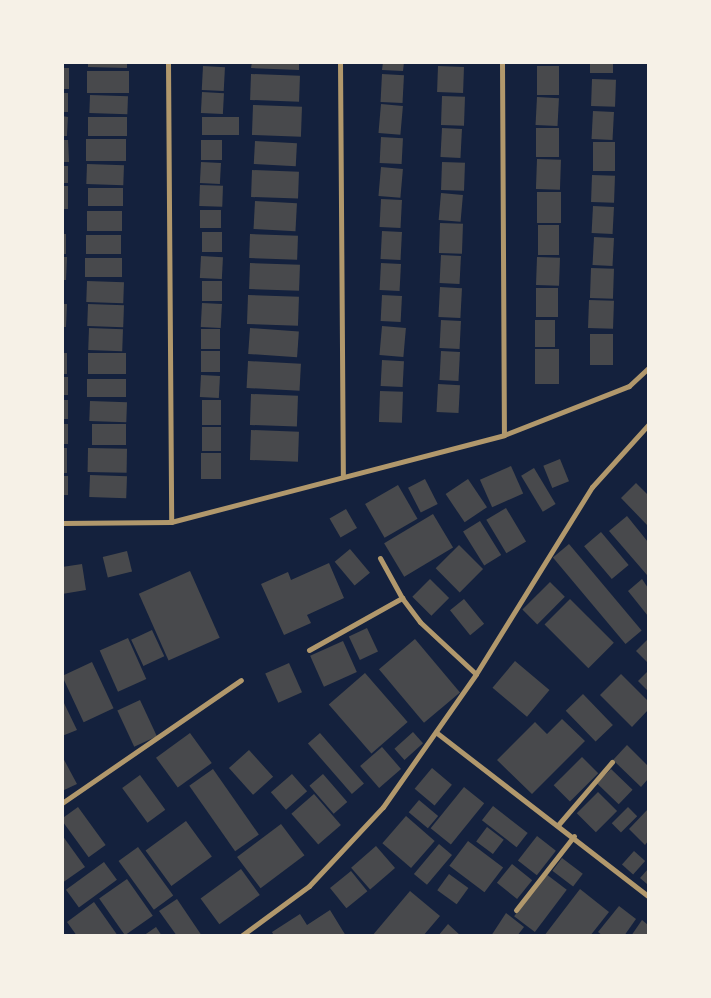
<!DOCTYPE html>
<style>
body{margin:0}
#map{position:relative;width:711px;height:998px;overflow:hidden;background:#14213d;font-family:Literata,serif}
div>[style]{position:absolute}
.building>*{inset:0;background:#48494c;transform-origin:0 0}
.minor>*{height:5px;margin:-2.5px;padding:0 2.5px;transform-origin:2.5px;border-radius:2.5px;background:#b1986c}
span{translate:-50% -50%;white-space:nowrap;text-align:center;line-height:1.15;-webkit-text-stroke:4.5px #f6f1e7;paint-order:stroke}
.frame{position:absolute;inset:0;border:64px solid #f6f1e7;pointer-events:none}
</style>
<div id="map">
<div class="building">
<div style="clip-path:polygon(88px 62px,127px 62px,127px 68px,88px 67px)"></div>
<div style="clip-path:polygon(252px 62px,299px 62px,299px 70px,251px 68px)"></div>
<div style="clip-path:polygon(383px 62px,404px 62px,403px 71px,382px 70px)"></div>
<div style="left:590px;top:62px;width:23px;height:11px"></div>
<div style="left:203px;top:66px;width:22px;height:24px;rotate:3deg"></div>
<div style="left:438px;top:66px;width:26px;height:26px;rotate:2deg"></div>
<div style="left:537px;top:66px;width:22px;height:29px"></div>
<div style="left:62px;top:68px;width:7px;height:21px"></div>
<div style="left:87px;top:71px;width:42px;height:22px"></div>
<div style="left:251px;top:74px;width:49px;height:26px;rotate:2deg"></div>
<div style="left:382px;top:74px;width:22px;height:28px;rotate:3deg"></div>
<div style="left:592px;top:79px;width:24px;height:27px;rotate:2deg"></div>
<div style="left:202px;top:92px;width:22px;height:21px;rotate:3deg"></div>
<div style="left:62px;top:93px;width:6px;height:19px"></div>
<div style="left:90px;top:95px;width:38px;height:18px;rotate:2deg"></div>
<div style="left:442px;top:96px;width:23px;height:29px;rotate:2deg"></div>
<div style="left:537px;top:97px;width:22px;height:28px;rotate:3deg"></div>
<div style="left:381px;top:104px;width:22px;height:29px;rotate:5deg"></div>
<div style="left:253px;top:105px;width:49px;height:30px;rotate:2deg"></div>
<div style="left:593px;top:111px;width:21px;height:28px;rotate:3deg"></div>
<div style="clip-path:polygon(62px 116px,68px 117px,67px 136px,62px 136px)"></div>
<div style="left:88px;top:117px;width:39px;height:19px"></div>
<div style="left:202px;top:117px;width:37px;height:18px"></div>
<div style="left:442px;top:128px;width:20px;height:29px;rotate:3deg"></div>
<div style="left:536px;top:128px;width:23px;height:29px"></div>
<div style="left:381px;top:137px;width:22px;height:26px;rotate:3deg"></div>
<div style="left:86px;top:139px;width:40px;height:22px"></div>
<div style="clip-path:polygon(62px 140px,68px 140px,69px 162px,62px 162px)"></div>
<div style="left:201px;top:140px;width:21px;height:20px"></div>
<div style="left:255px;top:141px;width:42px;height:23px;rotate:3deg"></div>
<div style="left:593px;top:142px;width:22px;height:29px"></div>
<div style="left:537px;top:159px;width:24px;height:30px;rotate:2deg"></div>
<div style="left:201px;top:162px;width:20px;height:21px;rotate:3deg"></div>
<div style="left:442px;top:162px;width:23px;height:28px;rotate:2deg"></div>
<div style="left:87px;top:164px;width:37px;height:20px;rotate:2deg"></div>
<div style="left:62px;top:166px;width:6px;height:17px"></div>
<div style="left:381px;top:167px;width:22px;height:29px;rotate:5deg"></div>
<div style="left:252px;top:170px;width:47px;height:27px;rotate:2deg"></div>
<div style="left:592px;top:175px;width:23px;height:27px;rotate:2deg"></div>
<div style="left:200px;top:185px;width:23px;height:21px;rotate:2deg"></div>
<div style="left:62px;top:186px;width:6px;height:23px"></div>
<div style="left:88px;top:188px;width:35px;height:18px"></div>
<div style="left:537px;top:192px;width:24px;height:31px"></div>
<div style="left:441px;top:193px;width:22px;height:27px;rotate:5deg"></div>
<div style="left:381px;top:199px;width:21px;height:28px;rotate:3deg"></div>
<div style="left:255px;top:201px;width:42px;height:28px;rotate:3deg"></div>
<div style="left:593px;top:206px;width:21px;height:27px;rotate:3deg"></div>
<div style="left:200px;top:210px;width:21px;height:18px"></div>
<div style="left:87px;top:211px;width:35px;height:20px"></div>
<div style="left:440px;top:223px;width:23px;height:30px;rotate:2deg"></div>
<div style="left:538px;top:225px;width:21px;height:30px"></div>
<div style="left:382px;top:231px;width:20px;height:28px;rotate:3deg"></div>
<div style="left:202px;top:232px;width:20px;height:20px"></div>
<div style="left:62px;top:234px;width:4px;height:20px"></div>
<div style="left:250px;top:234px;width:48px;height:24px;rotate:2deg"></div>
<div style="left:86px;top:235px;width:35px;height:19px"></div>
<div style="left:594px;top:237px;width:20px;height:28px;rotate:3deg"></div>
<div style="left:441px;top:255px;width:20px;height:28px;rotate:3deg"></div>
<div style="left:201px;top:256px;width:22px;height:22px;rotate:3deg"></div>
<div style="clip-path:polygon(62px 257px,67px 257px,66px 280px,62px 280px)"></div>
<div style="left:537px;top:257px;width:23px;height:28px;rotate:2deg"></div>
<div style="left:85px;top:258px;width:37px;height:19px"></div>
<div style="left:250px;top:263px;width:50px;height:26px;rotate:2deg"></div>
<div style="left:381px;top:263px;width:20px;height:27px;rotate:3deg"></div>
<div style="left:591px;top:268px;width:23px;height:30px;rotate:2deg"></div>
<div style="left:87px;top:281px;width:37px;height:21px;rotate:2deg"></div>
<div style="left:202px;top:281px;width:20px;height:20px"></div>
<div style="left:440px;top:287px;width:22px;height:30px;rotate:3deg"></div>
<div style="left:536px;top:288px;width:22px;height:29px"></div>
<div style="left:248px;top:295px;width:51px;height:29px;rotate:2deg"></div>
<div style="left:382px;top:295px;width:20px;height:26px;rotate:3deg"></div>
<div style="left:589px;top:300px;width:25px;height:28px;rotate:2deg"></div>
<div style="left:202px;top:303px;width:20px;height:24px;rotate:3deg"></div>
<div style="clip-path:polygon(62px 304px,67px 304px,66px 327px,62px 327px)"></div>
<div style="left:88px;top:304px;width:36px;height:22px;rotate:2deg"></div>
<div style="left:441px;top:320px;width:20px;height:28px;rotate:3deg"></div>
<div style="left:535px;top:320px;width:20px;height:27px"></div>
<div style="left:382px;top:326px;width:24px;height:29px;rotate:5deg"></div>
<div style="left:89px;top:328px;width:34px;height:22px;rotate:2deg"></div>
<div style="left:250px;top:328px;width:49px;height:26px;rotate:4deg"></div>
<div style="left:201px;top:329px;width:19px;height:20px"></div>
<div style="left:590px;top:334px;width:23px;height:31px"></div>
<div style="left:535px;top:349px;width:24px;height:35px"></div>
<div style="left:201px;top:351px;width:19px;height:21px"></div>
<div style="left:441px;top:351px;width:19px;height:29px;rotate:3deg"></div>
<div style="left:62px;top:353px;width:5px;height:21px"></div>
<div style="left:88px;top:353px;width:38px;height:21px"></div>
<div style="left:382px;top:360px;width:22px;height:26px;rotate:3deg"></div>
<div style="left:248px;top:361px;width:53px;height:27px;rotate:3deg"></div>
<div style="left:201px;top:375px;width:19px;height:22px;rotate:3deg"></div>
<div style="left:62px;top:377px;width:6px;height:18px"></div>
<div style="left:87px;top:379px;width:39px;height:18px"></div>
<div style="left:438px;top:384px;width:22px;height:28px;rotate:3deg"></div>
<div style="left:380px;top:391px;width:23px;height:31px;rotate:2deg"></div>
<div style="left:251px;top:394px;width:47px;height:31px;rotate:2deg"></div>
<div style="left:62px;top:400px;width:6px;height:19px"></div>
<div style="left:202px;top:400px;width:19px;height:25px"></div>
<div style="left:90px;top:401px;width:37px;height:20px;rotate:2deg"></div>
<div style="left:62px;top:424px;width:6px;height:20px"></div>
<div style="left:92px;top:424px;width:34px;height:21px"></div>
<div style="left:202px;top:427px;width:19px;height:24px"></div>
<div style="left:251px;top:430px;width:48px;height:30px;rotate:2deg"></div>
<div style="left:62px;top:448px;width:5px;height:25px"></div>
<div style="left:88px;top:448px;width:39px;height:24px;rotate:1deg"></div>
<div style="left:201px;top:453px;width:20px;height:26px"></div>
<div style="left:560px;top:459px;width:24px;height:18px;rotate:68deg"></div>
<div style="left:511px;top:466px;width:30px;height:34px;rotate:66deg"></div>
<div style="left:534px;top:468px;width:42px;height:15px;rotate:59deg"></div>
<div style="left:90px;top:475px;width:37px;height:22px;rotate:2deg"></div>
<div style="left:62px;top:476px;width:6px;height:19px"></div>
<div style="left:425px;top:479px;width:28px;height:19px;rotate:63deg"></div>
<div style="left:468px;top:479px;width:34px;height:27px;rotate:56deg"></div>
<div style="clip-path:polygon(636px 483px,648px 495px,648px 526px,621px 498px)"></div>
<div style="left:398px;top:485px;width:39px;height:38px;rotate:60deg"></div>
<div style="left:506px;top:508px;width:39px;height:23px;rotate:59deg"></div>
<div style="left:346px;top:509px;width:22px;height:19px;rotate:60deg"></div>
<div style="left:433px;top:514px;width:39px;height:57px;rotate:59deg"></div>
<div style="clip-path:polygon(627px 516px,648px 542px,647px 575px,609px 531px)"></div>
<div style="left:480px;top:521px;width:40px;height:20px;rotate:58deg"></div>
<div style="left:601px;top:532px;width:43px;height:22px;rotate:50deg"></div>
<div style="left:569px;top:544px;width:113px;height:21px;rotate:50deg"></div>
<div style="left:459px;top:545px;width:34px;height:33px;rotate:45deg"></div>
<div style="left:350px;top:549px;width:31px;height:20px;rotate:50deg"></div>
<div style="left:127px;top:551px;width:21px;height:25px;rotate:76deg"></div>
<div style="clip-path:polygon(329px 563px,344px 598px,307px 615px,311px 623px,284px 635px,261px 584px,288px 572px,291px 580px)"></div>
<div style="clip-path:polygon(82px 564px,86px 590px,62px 594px,62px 567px)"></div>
<div style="left:190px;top:571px;width:73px;height:56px;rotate:66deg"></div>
<div style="left:430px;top:579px;width:27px;height:25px;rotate:45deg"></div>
<div style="clip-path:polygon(642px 579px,648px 588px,648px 616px,628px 591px)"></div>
<div style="left:550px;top:582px;width:21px;height:39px;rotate:45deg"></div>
<div style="left:464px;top:599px;width:32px;height:18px;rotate:51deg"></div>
<div style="left:570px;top:599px;width:62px;height:36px;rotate:45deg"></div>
<div style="left:367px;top:628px;width:26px;height:20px;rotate:65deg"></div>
<div style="left:152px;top:630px;width:29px;height:23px;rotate:65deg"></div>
<div style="left:128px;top:638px;width:45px;height:31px;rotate:66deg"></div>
<div style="left:415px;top:639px;width:70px;height:47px;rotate:50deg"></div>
<div style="clip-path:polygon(648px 639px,648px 663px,636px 651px)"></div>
<div style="left:343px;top:641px;width:34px;height:36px;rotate:66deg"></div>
<div style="left:515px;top:661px;width:45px;height:35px;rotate:40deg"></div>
<div style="left:92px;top:662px;width:51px;height:33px;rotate:65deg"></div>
<div style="left:289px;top:663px;width:32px;height:26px;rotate:66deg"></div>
<div style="clip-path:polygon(648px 671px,648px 691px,638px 681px)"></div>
<div style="left:365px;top:673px;width:65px;height:48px;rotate:49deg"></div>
<div style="clip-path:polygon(621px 674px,648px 701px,648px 710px,632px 727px,600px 695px)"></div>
<div style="left:583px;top:694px;width:43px;height:24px;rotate:46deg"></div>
<div style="clip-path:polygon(62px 699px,77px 730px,62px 736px)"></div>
<div style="left:140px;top:700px;width:40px;height:25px;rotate:65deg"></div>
<div style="clip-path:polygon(562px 719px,585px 741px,532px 794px,497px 760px,535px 722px,547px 734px)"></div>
<div style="left:413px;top:732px;width:15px;height:25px;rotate:48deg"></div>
<div style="left:190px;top:733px;width:37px;height:42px;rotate:54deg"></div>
<div style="left:320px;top:733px;width:67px;height:16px;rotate:49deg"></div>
<div style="clip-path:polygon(627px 745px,648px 766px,648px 779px,641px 787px,613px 760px)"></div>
<div style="left:382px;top:747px;width:29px;height:29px;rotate:49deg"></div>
<div style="left:249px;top:750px;width:36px;height:27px;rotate:48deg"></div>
<div style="clip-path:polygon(62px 756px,77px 784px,62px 791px)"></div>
<div style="left:582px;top:757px;width:23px;height:40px;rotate:45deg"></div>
<div style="left:432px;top:768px;width:26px;height:27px;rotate:40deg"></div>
<div style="left:213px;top:769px;width:80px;height:29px;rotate:55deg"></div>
<div style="left:611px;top:769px;width:30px;height:20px;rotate:44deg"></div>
<div style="left:292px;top:774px;width:23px;height:28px;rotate:49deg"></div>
<div style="left:323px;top:774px;width:37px;height:18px;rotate:49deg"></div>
<div style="left:140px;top:775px;width:43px;height:22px;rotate:54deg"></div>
<div style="left:464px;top:787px;width:26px;height:53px;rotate:39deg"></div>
<div style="left:598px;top:792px;width:27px;height:30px;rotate:45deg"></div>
<div style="left:314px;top:794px;width:41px;height:30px;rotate:49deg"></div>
<div style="left:419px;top:800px;width:25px;height:16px;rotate:40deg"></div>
<div style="left:493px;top:806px;width:44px;height:18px;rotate:38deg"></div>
<div style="left:78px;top:807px;width:47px;height:21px;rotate:54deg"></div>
<div style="left:628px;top:807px;width:13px;height:23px;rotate:45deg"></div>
<div style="clip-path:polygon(648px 809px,648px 841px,645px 845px,629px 829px)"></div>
<div style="left:406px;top:816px;width:38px;height:36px;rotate:41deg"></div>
<div style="left:186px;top:821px;width:44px;height:50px;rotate:54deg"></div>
<div style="left:281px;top:824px;width:39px;height:55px;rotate:53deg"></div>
<div style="left:487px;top:827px;width:21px;height:18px;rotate:37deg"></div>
<div style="clip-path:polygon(62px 835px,85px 867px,62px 883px)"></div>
<div style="left:537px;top:836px;width:24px;height:31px;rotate:38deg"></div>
<div style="left:468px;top:841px;width:44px;height:31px;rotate:37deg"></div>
<div style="left:439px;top:844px;width:17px;height:39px;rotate:40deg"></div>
<div style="left:376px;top:846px;width:29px;height:33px;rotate:49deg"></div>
<div style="left:138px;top:847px;width:60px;height:24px;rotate:54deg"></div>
<div style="left:634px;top:851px;width:15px;height:18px;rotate:42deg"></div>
<div style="left:562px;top:858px;width:26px;height:16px;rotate:37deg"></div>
<div style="left:104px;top:862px;width:22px;height:47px;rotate:54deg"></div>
<div style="left:512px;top:864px;width:26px;height:24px;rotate:39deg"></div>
<div style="left:241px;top:869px;width:32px;height:50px;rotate:54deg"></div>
<div style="clip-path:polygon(648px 869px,648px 883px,647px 884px,640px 878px)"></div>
<div style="left:351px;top:871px;width:26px;height:27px;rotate:51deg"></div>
<div style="left:449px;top:874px;width:24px;height:20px;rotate:36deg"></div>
<div style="left:546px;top:874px;width:26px;height:53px;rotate:37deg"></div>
<div style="left:127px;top:879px;width:45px;height:34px;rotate:55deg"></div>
<div style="clip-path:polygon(580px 889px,609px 912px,590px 936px,544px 936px)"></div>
<div style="clip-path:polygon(410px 891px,440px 916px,423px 936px,372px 936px)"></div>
<div style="clip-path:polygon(177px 899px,202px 936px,177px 936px,159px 911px)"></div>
<div style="clip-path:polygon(94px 902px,118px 936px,77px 936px,67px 922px)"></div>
<div style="clip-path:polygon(619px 906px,636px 919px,624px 936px,603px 936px,598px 932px)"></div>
<div style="clip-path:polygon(330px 910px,346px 936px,274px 936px,272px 932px,300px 914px,307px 925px)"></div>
<div style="clip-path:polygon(506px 913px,524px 927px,517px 936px,491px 936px)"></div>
<div style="clip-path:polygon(642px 920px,648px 925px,648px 936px,631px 936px)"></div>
<div style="clip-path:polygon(448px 924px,461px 936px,438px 936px)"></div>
<div style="clip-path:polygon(156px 927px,162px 936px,143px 936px)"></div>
</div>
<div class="minor">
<div style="left:168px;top:62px;width:460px;rotate:89.6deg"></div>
<div style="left:340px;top:62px;width:415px;rotate:89.6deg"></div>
<div style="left:502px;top:62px;width:373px;rotate:89.7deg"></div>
<div style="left:62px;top:523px;width:109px;rotate:-0.5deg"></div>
<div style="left:171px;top:522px;width:344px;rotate:-14.6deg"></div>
<div style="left:504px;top:435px;width:134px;rotate:-21.4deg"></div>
<div style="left:629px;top:386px;width:26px;rotate:-43deg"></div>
<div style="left:380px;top:558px;width:46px;rotate:61.2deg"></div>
<div style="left:402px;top:598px;width:30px;rotate:53deg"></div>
<div style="left:420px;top:622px;width:76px;rotate:42.9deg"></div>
<div style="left:309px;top:650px;width:107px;rotate:-29.2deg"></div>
<div style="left:437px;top:733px;width:267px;rotate:37.7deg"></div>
<div style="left:62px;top:803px;width:217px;rotate:-34.5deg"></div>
<div style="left:558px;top:825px;width:83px;rotate:-49.4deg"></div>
<div style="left:516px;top:910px;width:94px;rotate:-51.9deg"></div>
<div style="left:241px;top:936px;width:84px;rotate:-36.3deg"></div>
<div style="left:309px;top:886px;width:108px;rotate:-46.9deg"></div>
<div style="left:383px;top:807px;width:162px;rotate:-55deg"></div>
<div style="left:476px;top:674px;width:220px;rotate:-58.2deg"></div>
<div style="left:592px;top:487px;width:84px;rotate:-47.9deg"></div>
</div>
<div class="frame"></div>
</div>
